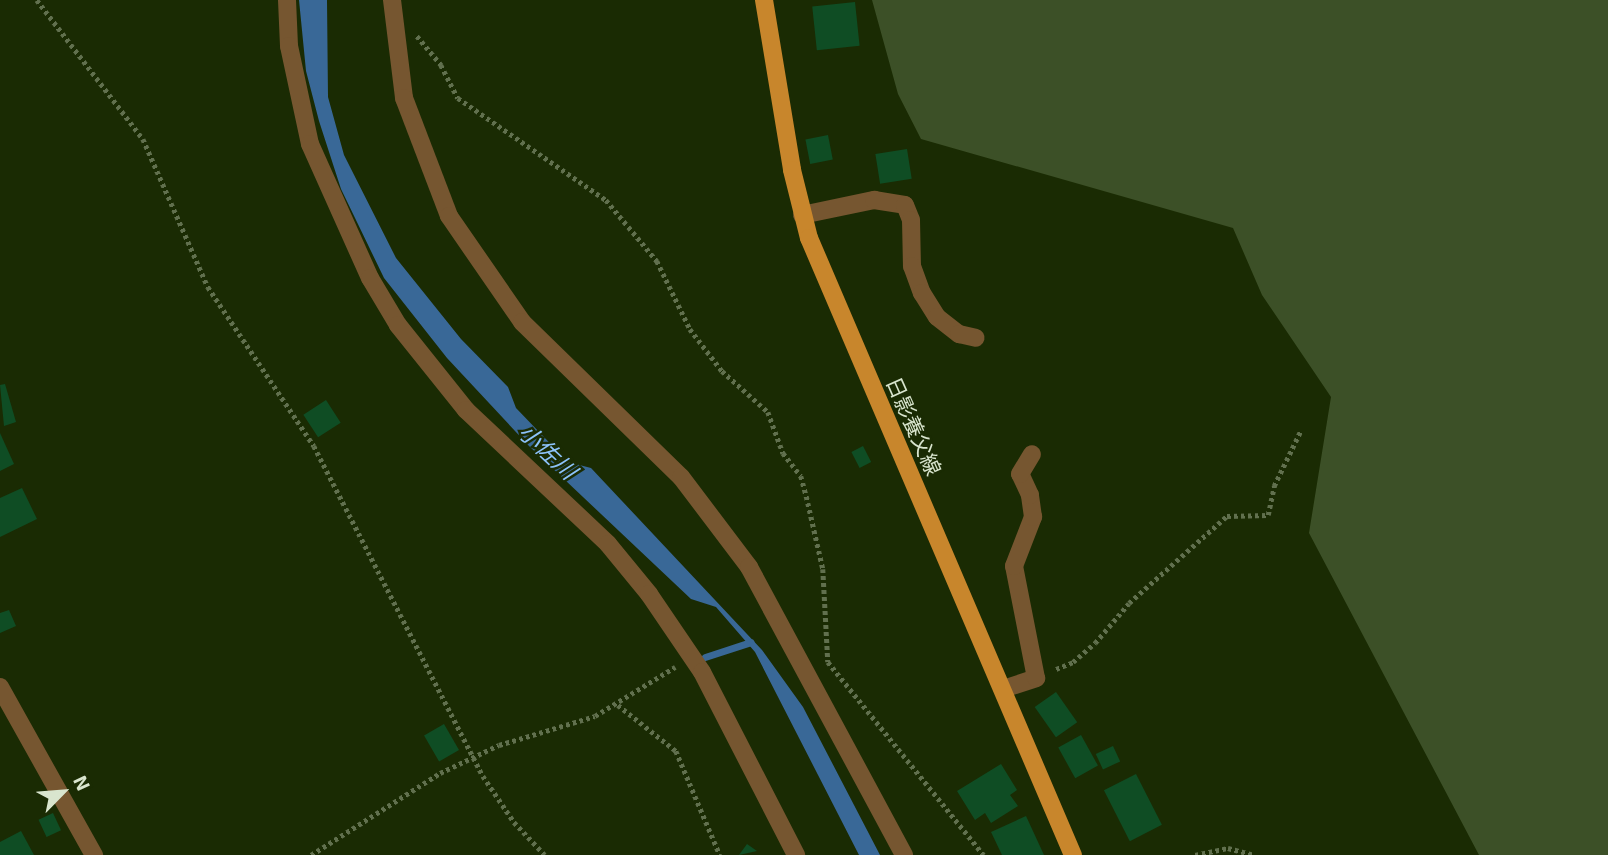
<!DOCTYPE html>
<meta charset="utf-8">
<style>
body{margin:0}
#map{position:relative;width:1608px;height:855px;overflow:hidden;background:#1a2b03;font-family:"Exo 2","Noto Sans JP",sans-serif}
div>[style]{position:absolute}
.green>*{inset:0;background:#3c5027}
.water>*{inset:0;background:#396897}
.stream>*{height:7px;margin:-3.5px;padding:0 3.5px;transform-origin:3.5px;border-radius:3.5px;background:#396897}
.building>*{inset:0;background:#0f4d24;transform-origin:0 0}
.path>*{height:4.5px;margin-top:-2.25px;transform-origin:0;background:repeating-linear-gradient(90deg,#61704e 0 3.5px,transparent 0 7px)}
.minor>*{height:18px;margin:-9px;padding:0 9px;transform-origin:9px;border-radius:9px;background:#765630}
.major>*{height:18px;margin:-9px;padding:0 9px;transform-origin:9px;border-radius:9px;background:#c8862c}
span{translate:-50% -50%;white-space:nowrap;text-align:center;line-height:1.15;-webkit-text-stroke:5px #1a2b03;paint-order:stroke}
.street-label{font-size:21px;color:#d9e5ce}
.water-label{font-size:23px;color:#8dc3fa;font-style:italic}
.north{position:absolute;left:28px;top:757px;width:70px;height:70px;-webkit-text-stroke:5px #1a2b03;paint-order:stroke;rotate:65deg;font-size:19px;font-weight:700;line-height:28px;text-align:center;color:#d9e5ce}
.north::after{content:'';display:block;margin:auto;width:24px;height:32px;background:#d9e5ce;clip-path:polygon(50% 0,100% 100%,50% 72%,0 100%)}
</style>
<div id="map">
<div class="green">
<div style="clip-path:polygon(872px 0,1608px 0,1608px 855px,1479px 855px,1309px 533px,1331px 397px,1262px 295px,1233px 228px,921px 139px,898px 94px)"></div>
</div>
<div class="water">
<div style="clip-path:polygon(299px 0,327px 0,328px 97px,344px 155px,396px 258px,461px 339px,508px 387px,516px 408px,568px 462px,591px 468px,762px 650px,803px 707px,880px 855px,859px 855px,755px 652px,716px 607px,691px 599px,529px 446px,447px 358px,384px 278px,341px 189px,319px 121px,306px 71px)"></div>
</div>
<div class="stream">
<div style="left:705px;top:657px;width:48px;rotate:-18.1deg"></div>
</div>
<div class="building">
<div style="left:855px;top:2px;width:44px;height:43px;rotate:84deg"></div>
<div style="left:828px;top:135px;width:25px;height:23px;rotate:79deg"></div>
<div style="left:907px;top:149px;width:30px;height:32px;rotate:81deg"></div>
<div style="clip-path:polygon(5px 384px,16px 422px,4px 426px,0 385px)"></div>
<div style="left:326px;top:400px;width:27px;height:27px;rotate:57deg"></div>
<div style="clip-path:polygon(0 433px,14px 464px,0 471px)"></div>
<div style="left:863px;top:446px;width:18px;height:13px;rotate:63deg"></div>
<div style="clip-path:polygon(22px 488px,37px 519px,0 537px,0 498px)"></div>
<div style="clip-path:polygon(9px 610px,16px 626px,0 633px,0 613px)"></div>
<div style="left:1056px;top:692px;width:37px;height:26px;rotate:55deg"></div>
<div style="left:444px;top:724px;width:30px;height:23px;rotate:60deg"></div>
<div style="left:1081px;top:735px;width:35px;height:26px;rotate:61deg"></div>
<div style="left:1113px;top:746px;width:17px;height:19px;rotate:65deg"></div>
<div style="clip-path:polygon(1001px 764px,1017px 790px,1010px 795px,1018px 806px,991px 823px,985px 813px,975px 820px,957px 791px)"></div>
<div style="left:1136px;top:774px;width:57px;height:36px;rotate:63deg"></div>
<div style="left:53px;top:813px;width:19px;height:16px;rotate:65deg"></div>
<div style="clip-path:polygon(1026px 816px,1044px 855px,1002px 855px,991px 832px)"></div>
<div style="clip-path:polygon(21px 831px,34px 855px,0 855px,0 842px)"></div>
<div style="clip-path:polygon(747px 844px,757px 851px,739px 855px)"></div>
</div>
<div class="path">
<div style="left:37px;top:0;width:175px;rotate:52.7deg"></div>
<div style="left:143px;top:139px;width:162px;rotate:66.3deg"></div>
<div style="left:208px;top:287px;width:191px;rotate:56.3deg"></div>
<div style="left:314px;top:446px;width:371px;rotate:62.9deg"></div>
<div style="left:483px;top:776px;width:55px;rotate:56deg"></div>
<div style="left:514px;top:822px;width:45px;rotate:46.8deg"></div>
<div style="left:417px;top:36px;width:38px;rotate:50deg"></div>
<div style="left:441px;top:65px;width:37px;rotate:63deg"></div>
<div style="left:458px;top:98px;width:180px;rotate:34.6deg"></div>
<div style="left:606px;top:200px;width:80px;rotate:50.1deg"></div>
<div style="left:657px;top:261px;width:76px;rotate:64.1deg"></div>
<div style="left:690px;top:329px;width:53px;rotate:52.7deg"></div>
<div style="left:722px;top:371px;width:62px;rotate:41.7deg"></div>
<div style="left:768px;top:412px;width:44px;rotate:69.9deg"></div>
<div style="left:783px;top:453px;width:29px;rotate:52deg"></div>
<div style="left:801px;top:476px;width:28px;rotate:75deg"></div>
<div style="left:808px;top:503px;width:68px;rotate:77.2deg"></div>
<div style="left:823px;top:569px;width:93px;rotate:86.9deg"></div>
<div style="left:828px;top:662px;width:248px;rotate:51.1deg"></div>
<div style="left:1056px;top:669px;width:18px;rotate:-22deg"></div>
<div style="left:1073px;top:662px;width:29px;rotate:-41deg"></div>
<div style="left:1095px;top:643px;width:52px;rotate:-49.6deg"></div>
<div style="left:1129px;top:603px;width:131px;rotate:-41.6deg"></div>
<div style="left:1227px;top:516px;width:41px;rotate:-1.4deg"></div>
<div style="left:1268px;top:515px;width:30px;rotate:-78deg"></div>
<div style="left:1274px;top:486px;width:60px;rotate:-64.3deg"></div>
<div style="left:618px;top:705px;width:74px;rotate:38.4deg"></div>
<div style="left:676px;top:751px;width:113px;rotate:67.1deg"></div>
<div style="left:311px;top:855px;width:153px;rotate:-32.4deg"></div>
<div style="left:440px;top:773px;width:65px;rotate:-25.4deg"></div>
<div style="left:499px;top:745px;width:100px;rotate:-16.8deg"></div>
<div style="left:595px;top:716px;width:94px;rotate:-31.5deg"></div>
<div style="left:1195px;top:855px;width:34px;rotate:-12deg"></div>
<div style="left:1228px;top:848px;width:27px;rotate:15deg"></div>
</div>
<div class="minor">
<div style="left:287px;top:0;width:46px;rotate:87.5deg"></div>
<div style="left:289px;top:46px;width:100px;rotate:77.9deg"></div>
<div style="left:310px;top:144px;width:147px;rotate:65.9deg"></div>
<div style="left:370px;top:278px;width:55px;rotate:59.2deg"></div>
<div style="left:398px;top:325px;width:109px;rotate:51.3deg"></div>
<div style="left:466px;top:410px;width:195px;rotate:43.3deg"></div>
<div style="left:608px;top:544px;width:65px;rotate:50.6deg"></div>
<div style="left:649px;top:594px;width:94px;rotate:55.8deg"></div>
<div style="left:702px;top:672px;width:206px;rotate:62.8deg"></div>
<div style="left:392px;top:0;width:99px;rotate:83deg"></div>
<div style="left:404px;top:98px;width:126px;rotate:69.1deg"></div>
<div style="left:449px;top:216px;width:129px;rotate:55.4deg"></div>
<div style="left:522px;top:322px;width:222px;rotate:44.3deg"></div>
<div style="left:681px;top:477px;width:113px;rotate:52.9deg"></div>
<div style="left:749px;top:567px;width:327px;rotate:61.7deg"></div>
<div style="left:802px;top:215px;width:74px;rotate:-11.8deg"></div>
<div style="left:874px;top:200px;width:31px;rotate:9deg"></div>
<div style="left:905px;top:205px;width:16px;rotate:68deg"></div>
<div style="left:911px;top:220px;width:46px;rotate:88.8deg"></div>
<div style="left:912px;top:266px;width:29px;rotate:70deg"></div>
<div style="left:922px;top:293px;width:28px;rotate:58deg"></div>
<div style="left:937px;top:317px;width:28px;rotate:38deg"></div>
<div style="left:959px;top:334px;width:17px;rotate:13deg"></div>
<div style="left:0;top:687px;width:193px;rotate:60.8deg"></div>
<div style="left:1003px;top:689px;width:35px;rotate:-18deg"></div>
<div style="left:1036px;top:678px;width:114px;rotate:-101.1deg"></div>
<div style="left:1014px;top:566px;width:53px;rotate:-68.8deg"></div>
<div style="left:1033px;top:517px;width:22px;rotate:-98deg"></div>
<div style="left:1030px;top:495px;width:23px;rotate:-115deg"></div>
<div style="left:1020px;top:474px;width:23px;rotate:-59deg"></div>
</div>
<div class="major">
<div style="left:764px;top:0;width:172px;rotate:80.6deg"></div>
<div style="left:792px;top:170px;width:70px;rotate:76deg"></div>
<div style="left:809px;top:238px;width:671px;rotate:66.84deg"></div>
</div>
<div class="street-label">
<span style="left:914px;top:426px;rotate:66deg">日影養父線</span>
</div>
<div class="water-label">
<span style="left:548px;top:451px;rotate:43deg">小佐川</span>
</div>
<div class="north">N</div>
</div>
